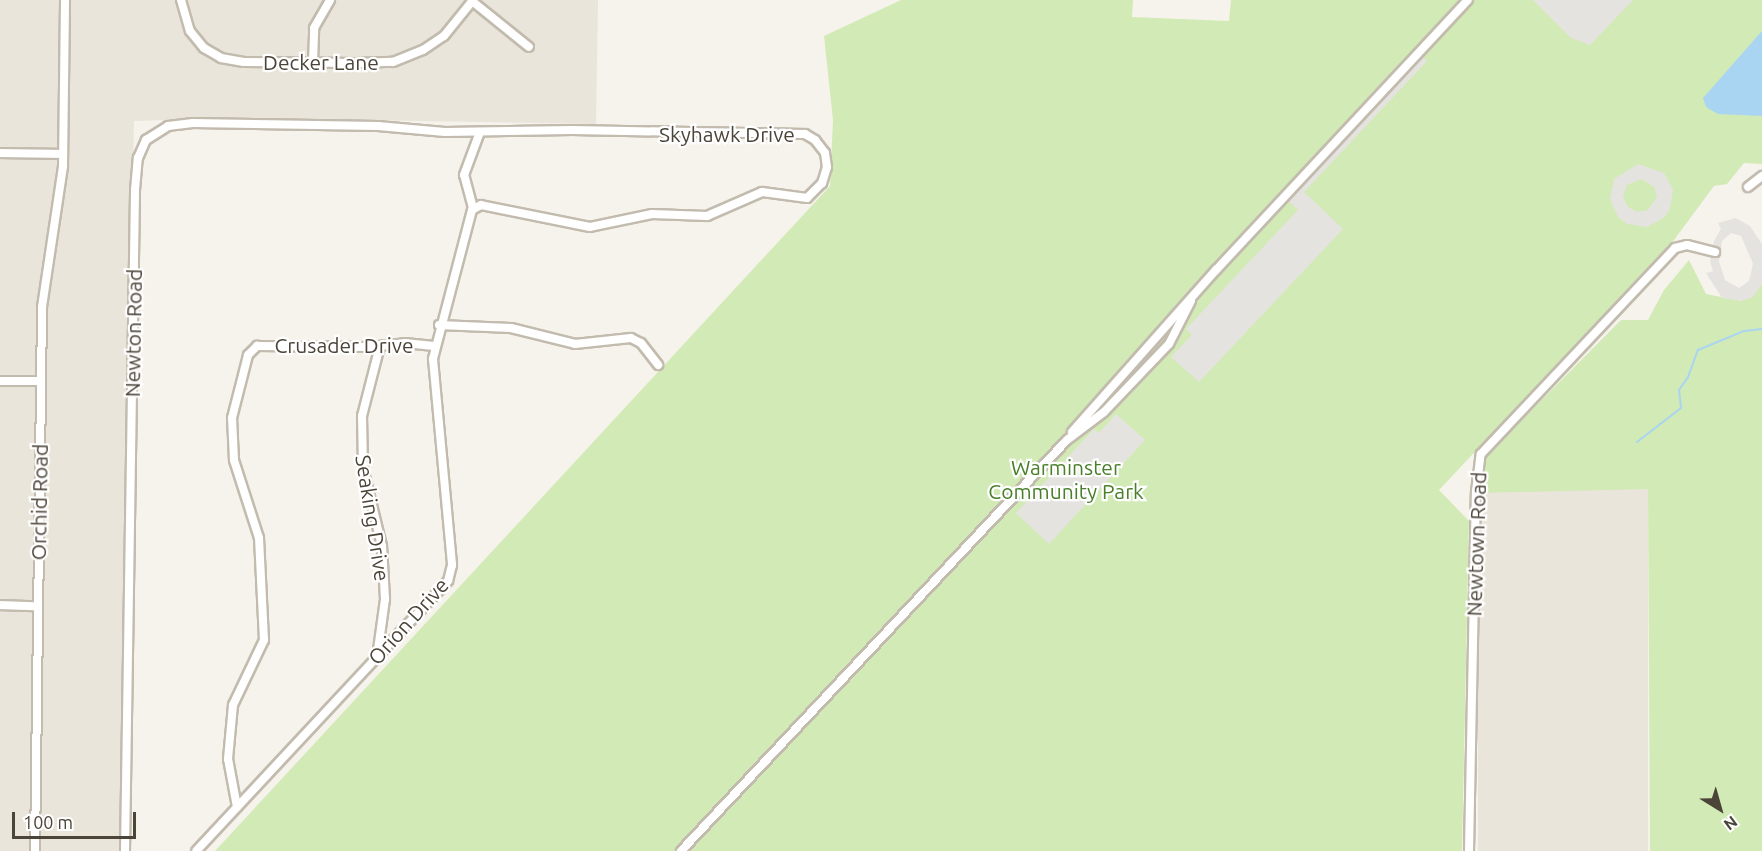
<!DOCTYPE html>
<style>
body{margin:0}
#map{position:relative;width:1762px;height:851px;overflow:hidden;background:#f6f3ec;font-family:Ubuntu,sans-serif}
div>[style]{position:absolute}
.residential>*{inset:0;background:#eae5da;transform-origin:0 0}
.green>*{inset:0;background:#d2eab5}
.parking>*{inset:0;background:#e5e3e0}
.water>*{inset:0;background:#a9d4f2}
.stream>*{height:2px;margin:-1px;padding:0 1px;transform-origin:1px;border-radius:1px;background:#a9d4f2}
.roads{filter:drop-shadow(2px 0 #c2bbae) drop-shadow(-2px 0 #c2bbae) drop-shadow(0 2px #c2bbae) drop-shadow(0 -2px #c2bbae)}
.minor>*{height:8px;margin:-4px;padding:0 4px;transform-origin:4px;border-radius:4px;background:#fff}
span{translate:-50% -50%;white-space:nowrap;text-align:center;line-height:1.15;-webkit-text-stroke:4.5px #fff;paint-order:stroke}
.street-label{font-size:21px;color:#4b4439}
.park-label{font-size:21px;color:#4a7f2a}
.north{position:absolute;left:1690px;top:779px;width:60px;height:60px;-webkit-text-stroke:4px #fff;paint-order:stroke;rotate:143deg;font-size:16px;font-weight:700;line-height:24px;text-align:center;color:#4b4439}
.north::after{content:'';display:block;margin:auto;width:21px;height:27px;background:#4b4439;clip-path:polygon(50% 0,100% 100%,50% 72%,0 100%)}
.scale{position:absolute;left:12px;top:812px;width:124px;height:27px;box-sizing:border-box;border:3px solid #4b4439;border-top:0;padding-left:8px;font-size:18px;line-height:21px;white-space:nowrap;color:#4b4439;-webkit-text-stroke:4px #fff;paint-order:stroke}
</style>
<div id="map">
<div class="residential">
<div style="clip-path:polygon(0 0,598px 0,596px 124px,232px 118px,134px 121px,121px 851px,0 851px)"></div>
<div style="left:1648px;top:489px;width:362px;height:170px;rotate:90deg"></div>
</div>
<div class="green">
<div style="clip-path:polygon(901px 0,1133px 0,1132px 17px,1229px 21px,1231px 0,1762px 0,1762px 164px,1744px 163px,1727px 184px,1714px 186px,1674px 240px,1439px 490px,1469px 521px,1462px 851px,215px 851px,830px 186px,833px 120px,824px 36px)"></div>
<div style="clip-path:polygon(1689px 260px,1706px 294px,1741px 301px,1762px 284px,1762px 851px,1650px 851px,1648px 489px,1478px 493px,1487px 455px,1621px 320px,1648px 320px,1664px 290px)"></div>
</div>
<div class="parking">
<div style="clip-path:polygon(1533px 0,1633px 0,1590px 45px,1571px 38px)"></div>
<div style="clip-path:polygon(1416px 50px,1427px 61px,1304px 192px,1343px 229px,1199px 382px,1171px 357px,1192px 335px,1186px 329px,1298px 210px,1281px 194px)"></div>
<div style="clip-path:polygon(evenodd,1638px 164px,1664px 173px,1673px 190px,1670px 208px,1665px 217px,1647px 227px,1627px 224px,1618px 217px,1610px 199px,1614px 179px,1638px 164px,1642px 179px,1654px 187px,1657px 197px,1648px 210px,1637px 212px,1627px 206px,1623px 196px,1627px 185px,1642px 179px)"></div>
<div style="clip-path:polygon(evenodd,1736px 218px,1750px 226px,1762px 244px,1762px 284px,1753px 297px,1741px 301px,1722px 298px,1706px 273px,1713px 271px,1710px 262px,1714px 241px,1721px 229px,1718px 223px,1736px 218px,1731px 233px,1741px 236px,1753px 264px,1749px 281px,1739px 288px,1725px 280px,1719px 261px,1722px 241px,1731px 233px)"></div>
<div style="clip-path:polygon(1116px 414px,1145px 440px,1049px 544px,1016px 513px,1094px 429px,1099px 433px)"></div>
</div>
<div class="water">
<div style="clip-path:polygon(1762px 31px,1762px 116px,1718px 114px,1706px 107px,1703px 98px)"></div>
</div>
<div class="stream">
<div style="left:1637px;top:442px;width:56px;rotate:-37.7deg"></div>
<div style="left:1681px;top:408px;width:18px;rotate:-96deg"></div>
<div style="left:1679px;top:390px;width:16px;rotate:-55deg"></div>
<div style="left:1688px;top:377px;width:29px;rotate:-70deg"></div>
<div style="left:1698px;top:350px;width:50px;rotate:-22.4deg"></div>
<div style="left:1744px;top:331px;width:18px;rotate:-6deg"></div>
</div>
<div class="roads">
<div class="minor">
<div style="left:181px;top:0;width:32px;rotate:74deg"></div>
<div style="left:190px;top:31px;width:22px;rotate:51deg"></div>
<div style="left:204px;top:48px;width:20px;rotate:30deg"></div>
<div style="left:221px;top:58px;width:23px;rotate:10deg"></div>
<div style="left:244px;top:62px;width:113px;rotate:0.5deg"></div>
<div style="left:357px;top:63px;width:36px;rotate:-2deg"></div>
<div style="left:393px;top:62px;width:32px;rotate:-22deg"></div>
<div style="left:423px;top:50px;width:25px;rotate:-34deg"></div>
<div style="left:444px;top:36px;width:46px;rotate:-51.1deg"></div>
<div style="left:472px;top:1px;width:73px;rotate:38.9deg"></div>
<div style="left:313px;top:63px;width:35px;rotate:-88deg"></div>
<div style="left:314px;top:28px;width:32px;rotate:-60deg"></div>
<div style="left:0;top:153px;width:63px;rotate:0.9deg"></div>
<div style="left:1748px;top:187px;width:18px;rotate:-38deg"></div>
<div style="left:473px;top:208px;width:34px;rotate:-105deg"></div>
<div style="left:464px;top:175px;width:46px;rotate:-69.6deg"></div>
<div style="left:439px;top:325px;width:72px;rotate:2.4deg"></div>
<div style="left:511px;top:328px;width:66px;rotate:14deg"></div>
<div style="left:575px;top:344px;width:56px;rotate:-6.1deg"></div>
<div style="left:631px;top:338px;width:11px;rotate:27deg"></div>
<div style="left:641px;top:343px;width:28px;rotate:52deg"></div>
<div style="left:0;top:381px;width:41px"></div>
<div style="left:1072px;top:432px;width:217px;rotate:-48.4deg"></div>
<div style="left:1216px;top:270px;width:369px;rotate:-47deg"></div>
<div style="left:0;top:605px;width:38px;rotate:2deg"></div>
<div style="left:377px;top:657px;width:59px;rotate:-82.1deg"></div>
<div style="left:385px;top:599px;width:53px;rotate:-93.2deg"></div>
<div style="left:382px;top:546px;width:80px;rotate:-103.7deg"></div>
<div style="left:363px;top:468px;width:52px;rotate:-91.1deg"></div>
<div style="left:362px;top:416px;width:72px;rotate:-75.6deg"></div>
<div style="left:237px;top:807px;width:49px;rotate:-100.6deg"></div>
<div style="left:228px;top:759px;width:54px;rotate:-84.7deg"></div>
<div style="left:233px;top:705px;width:72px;rotate:-64.5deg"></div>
<div style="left:264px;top:640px;width:102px;rotate:-92.8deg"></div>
<div style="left:259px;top:538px;width:82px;rotate:-107.8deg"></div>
<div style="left:234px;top:460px;width:42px;rotate:-92.7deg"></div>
<div style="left:232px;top:418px;width:65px;rotate:-75.7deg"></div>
<div style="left:248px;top:355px;width:13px;rotate:-45deg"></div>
<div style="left:257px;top:346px;width:112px;rotate:0.5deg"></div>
<div style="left:369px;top:347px;width:36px;rotate:-6deg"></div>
<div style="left:405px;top:343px;width:29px;rotate:6deg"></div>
<div style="left:35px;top:851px;width:544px;rotate:-89.26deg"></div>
<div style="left:42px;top:307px;width:143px;rotate:-81.5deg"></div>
<div style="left:63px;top:166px;width:166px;rotate:-89.3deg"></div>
<div style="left:125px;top:851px;width:661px;rotate:-89.13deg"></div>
<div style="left:135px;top:190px;width:32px;rotate:-85deg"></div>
<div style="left:138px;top:158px;width:20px;rotate:-66deg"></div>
<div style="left:146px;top:140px;width:26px;rotate:-32deg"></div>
<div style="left:168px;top:126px;width:25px;rotate:-7deg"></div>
<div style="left:193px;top:123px;width:185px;rotate:0.9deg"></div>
<div style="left:378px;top:126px;width:67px;rotate:5.1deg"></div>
<div style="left:445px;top:132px;width:127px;rotate:-0.9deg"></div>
<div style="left:572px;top:130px;width:233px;rotate:1deg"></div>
<div style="left:805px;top:134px;width:12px;rotate:31deg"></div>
<div style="left:815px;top:140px;width:16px;rotate:52deg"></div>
<div style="left:825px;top:153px;width:14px;rotate:82deg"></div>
<div style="left:827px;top:167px;width:17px;rotate:107deg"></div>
<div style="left:822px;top:183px;width:21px;rotate:135deg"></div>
<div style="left:807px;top:198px;width:45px;rotate:-172.4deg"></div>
<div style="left:762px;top:192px;width:60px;rotate:156.4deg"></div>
<div style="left:707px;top:216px;width:55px;rotate:-177.9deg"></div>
<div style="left:652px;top:214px;width:63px;rotate:168.2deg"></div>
<div style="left:590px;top:227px;width:111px;rotate:-168.6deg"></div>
<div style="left:481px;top:205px;width:10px;rotate:151deg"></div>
<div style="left:472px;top:210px;width:154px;rotate:104.7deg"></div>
<div style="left:433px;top:359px;width:207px;rotate:84.7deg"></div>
<div style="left:452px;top:565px;width:16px;rotate:104deg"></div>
<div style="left:448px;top:581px;width:369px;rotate:133deg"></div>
<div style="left:681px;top:851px;width:564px;rotate:-46.8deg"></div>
<div style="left:1067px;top:440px;width:46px;rotate:-37.1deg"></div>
<div style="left:1104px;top:412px;width:94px;rotate:-46.3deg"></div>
<div style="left:1169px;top:344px;width:48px;rotate:-62.9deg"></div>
<div style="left:1469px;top:851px;width:359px;rotate:-88.9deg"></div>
<div style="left:1476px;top:492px;width:38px;rotate:-83deg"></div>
<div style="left:1481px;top:454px;width:283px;rotate:-46.7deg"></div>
<div style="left:1675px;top:248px;width:12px;rotate:-14deg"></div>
<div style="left:1687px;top:245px;width:29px;rotate:14deg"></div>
</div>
</div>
<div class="street-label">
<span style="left:321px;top:62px">Decker Lane</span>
<span style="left:727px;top:134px">Skyhawk Drive</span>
<span style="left:133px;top:333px;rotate:-89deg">Newton Road</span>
<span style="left:344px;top:345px">Crusader Drive</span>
<span style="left:39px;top:502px;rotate:-89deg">Orchid Road</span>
<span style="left:373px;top:518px;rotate:81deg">Seaking Drive</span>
<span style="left:1476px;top:544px;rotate:-88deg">Newtown Road</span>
<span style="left:408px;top:621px;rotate:-48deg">Orion Drive</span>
</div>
<div class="park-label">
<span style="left:1066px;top:479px">Warminster<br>Community Park</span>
</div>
<div class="north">N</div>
<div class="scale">100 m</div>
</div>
